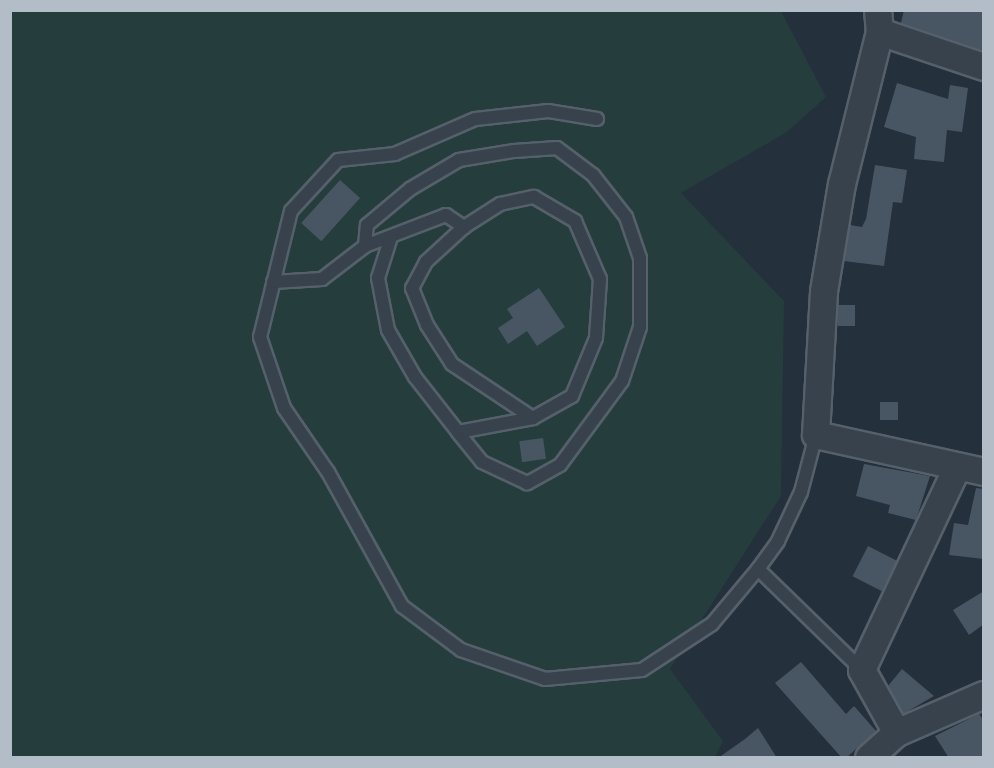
<!DOCTYPE html>
<style>
body{margin:0}
#map{position:relative;width:994px;height:768px;overflow:hidden;background:#24303c;font-family:"Golos Text",sans-serif}
div>[style]{position:absolute}
.green>*{inset:0;background:#253d3d}
.building>*{inset:0;background:#485663;transform-origin:0 0}
.roads{filter:drop-shadow(2px 0 #55606a) drop-shadow(-2px 0 #55606a) drop-shadow(0 2px #55606a) drop-shadow(0 -2px #55606a)}
.lane>*{height:12px;margin:-6px;padding:0 6px;transform-origin:6px;border-radius:6px;background:#37424c}
.street>*{height:26px;margin:-13px;padding:0 13px;transform-origin:13px;border-radius:13px;background:#37424c}
span{translate:-50% -50%;white-space:nowrap;text-align:center;line-height:1.15;-webkit-text-stroke:4.5px #1c2731;paint-order:stroke}
.frame{position:absolute;inset:0;border:12px solid #b3bdc8;pointer-events:none}
</style>
<div id="map">
<div class="green">
<div style="clip-path:polygon(10px 11px,781px 11px,826px 97px,787px 132px,681px 193px,784px 301px,781px 496px,670px 669px,723px 741px,715px 757px,11px 757px)"></div>
</div>
<div class="building">
<div style="clip-path:polygon(904px 10px,984px 10px,984px 51px,901px 23px)"></div>
<div style="clip-path:polygon(897px 83px,948px 99px,950px 85px,968px 88px,962px 132px,947px 130px,944px 162px,914px 159px,916px 137px,884px 127px)"></div>
<div style="clip-path:polygon(875px 165px,907px 170px,902px 203px,893px 202px,884px 266px,844px 261px,850px 225px,862px 227px,866px 219px)"></div>
<div style="left:340px;top:180px;width:27px;height:58px;rotate:42deg"></div>
<div style="clip-path:polygon(539px 288px,565px 327px,537px 346px,527px 331px,508px 344px,498px 328px,513px 318px,507px 309px)"></div>
<div style="left:855px;top:305px;width:21px;height:17px;rotate:90deg"></div>
<div style="left:898px;top:402px;width:18px;height:18px;rotate:90deg"></div>
<div style="left:543px;top:438px;width:21px;height:24px;rotate:82deg"></div>
<div style="clip-path:polygon(864px 464px,930px 476px,916px 520px,888px 513px,890px 505px,856px 496px)"></div>
<div style="clip-path:polygon(976px 488px,984px 489px,984px 559px,949px 555px,954px 523px,968px 525px)"></div>
<div style="left:868px;top:546px;width:33px;height:34px;rotate:27deg"></div>
<div style="clip-path:polygon(984px 591px,984px 624px,969px 635px,953px 610px)"></div>
<div style="clip-path:polygon(801px 662px,846px 714px,854px 706px,876px 731px,846px 758px,842px 758px,775px 683px)"></div>
<div style="clip-path:polygon(902px 669px,934px 696px,903px 714px,888px 686px)"></div>
<div style="clip-path:polygon(979px 714px,984px 721px,984px 758px,949px 758px,935px 736px)"></div>
<div style="clip-path:polygon(758px 728px,777px 758px,718px 758px,745px 739px)"></div>
</div>
<div class="roads">
<div class="lane">
<div style="left:597px;top:119px;width:50px;rotate:-170.7deg"></div>
<div style="left:548px;top:111px;width:73px;rotate:173.7deg"></div>
<div style="left:475px;top:119px;width:87px;rotate:156.4deg"></div>
<div style="left:395px;top:154px;width:57px;rotate:174deg"></div>
<div style="left:338px;top:160px;width:69px;rotate:132.7deg"></div>
<div style="left:291px;top:211px;width:130px;rotate:103.8deg"></div>
<div style="left:260px;top:337px;width:75px;rotate:71.3deg"></div>
<div style="left:284px;top:408px;width:78px;rotate:55.5deg"></div>
<div style="left:328px;top:472px;width:153px;rotate:61.1deg"></div>
<div style="left:402px;top:606px;width:74px;rotate:36.7deg"></div>
<div style="left:461px;top:650px;width:89px;rotate:19deg"></div>
<div style="left:545px;top:679px;width:97px;rotate:-5.3deg"></div>
<div style="left:642px;top:670px;width:84px;rotate:-33.3deg"></div>
<div style="left:712px;top:624px;width:72px;rotate:-50.1deg"></div>
<div style="left:758px;top:569px;width:34px;rotate:-54deg"></div>
<div style="left:778px;top:541px;width:54px;rotate:-64.9deg"></div>
<div style="left:801px;top:492px;width:59px;rotate:-75.3deg"></div>
<div style="left:464px;top:227px;width:52px;rotate:137.4deg"></div>
<div style="left:426px;top:262px;width:30px;rotate:118deg"></div>
<div style="left:412px;top:288px;width:40px;rotate:68deg"></div>
<div style="left:427px;top:325px;width:46px;rotate:57.3deg"></div>
<div style="left:452px;top:364px;width:97px;rotate:33.7deg"></div>
<div style="left:365px;top:246px;width:21px;rotate:-85deg"></div>
<div style="left:367px;top:225px;width:56px;rotate:-39.9deg"></div>
<div style="left:410px;top:189px;width:57px;rotate:-30.6deg"></div>
<div style="left:459px;top:160px;width:56px;rotate:-9.3deg"></div>
<div style="left:514px;top:151px;width:43px;rotate:-4deg"></div>
<div style="left:557px;top:148px;width:45px;rotate:36.9deg"></div>
<div style="left:593px;top:175px;width:53px;rotate:51.8deg"></div>
<div style="left:626px;top:217px;width:43px;rotate:71.1deg"></div>
<div style="left:640px;top:258px;width:69px;rotate:90deg"></div>
<div style="left:640px;top:327px;width:57px;rotate:108.4deg"></div>
<div style="left:622px;top:381px;width:104px;rotate:126.4deg"></div>
<div style="left:560px;top:465px;width:38px;rotate:151deg"></div>
<div style="left:527px;top:483px;width:50px;rotate:-155deg"></div>
<div style="left:482px;top:462px;width:38px;rotate:-129deg"></div>
<div style="left:273px;top:282px;width:49px;rotate:-3.5deg"></div>
<div style="left:322px;top:279px;width:54px;rotate:-37.5deg"></div>
<div style="left:365px;top:246px;width:87px;rotate:-20.9deg"></div>
<div style="left:446px;top:215px;width:22px;rotate:34deg"></div>
<div style="left:464px;top:227px;width:43px;rotate:-32.6deg"></div>
<div style="left:500px;top:204px;width:35px;rotate:-12deg"></div>
<div style="left:534px;top:197px;width:48px;rotate:30.3deg"></div>
<div style="left:575px;top:221px;width:63px;rotate:66.7deg"></div>
<div style="left:600px;top:279px;width:59px;rotate:93.9deg"></div>
<div style="left:596px;top:338px;width:63px;rotate:112.5deg"></div>
<div style="left:572px;top:396px;width:45px;rotate:150.6deg"></div>
<div style="left:533px;top:418px;width:76px;rotate:169.4deg"></div>
<div style="left:458px;top:432px;width:70px;rotate:-128deg"></div>
<div style="left:415px;top:377px;width:54px;rotate:-119.9deg"></div>
<div style="left:388px;top:330px;width:53px;rotate:-100.9deg"></div>
<div style="left:378px;top:278px;width:43px;rotate:-72.4deg"></div>
<div style="left:758px;top:569px;width:145px;rotate:44.2deg"></div>
</div>
<div class="street">
<div style="left:878px;top:10px;width:22px;rotate:85deg"></div>
<div style="left:880px;top:32px;width:157px;rotate:104deg"></div>
<div style="left:842px;top:184px;width:109px;rotate:99.5deg"></div>
<div style="left:824px;top:292px;width:143px;rotate:93.2deg"></div>
<div style="left:816px;top:435px;width:172px;rotate:12.4deg"></div>
<div style="left:880px;top:32px;width:110px;rotate:18.6deg"></div>
<div style="left:897px;top:733px;width:72px;rotate:-119.1deg"></div>
<div style="left:862px;top:670px;width:223px;rotate:-64.8deg"></div>
<div style="left:869px;top:758px;width:38px;rotate:-42deg"></div>
<div style="left:897px;top:733px;width:95px;rotate:-23.6deg"></div>
</div>
</div>
<div class="frame"></div>
</div>
